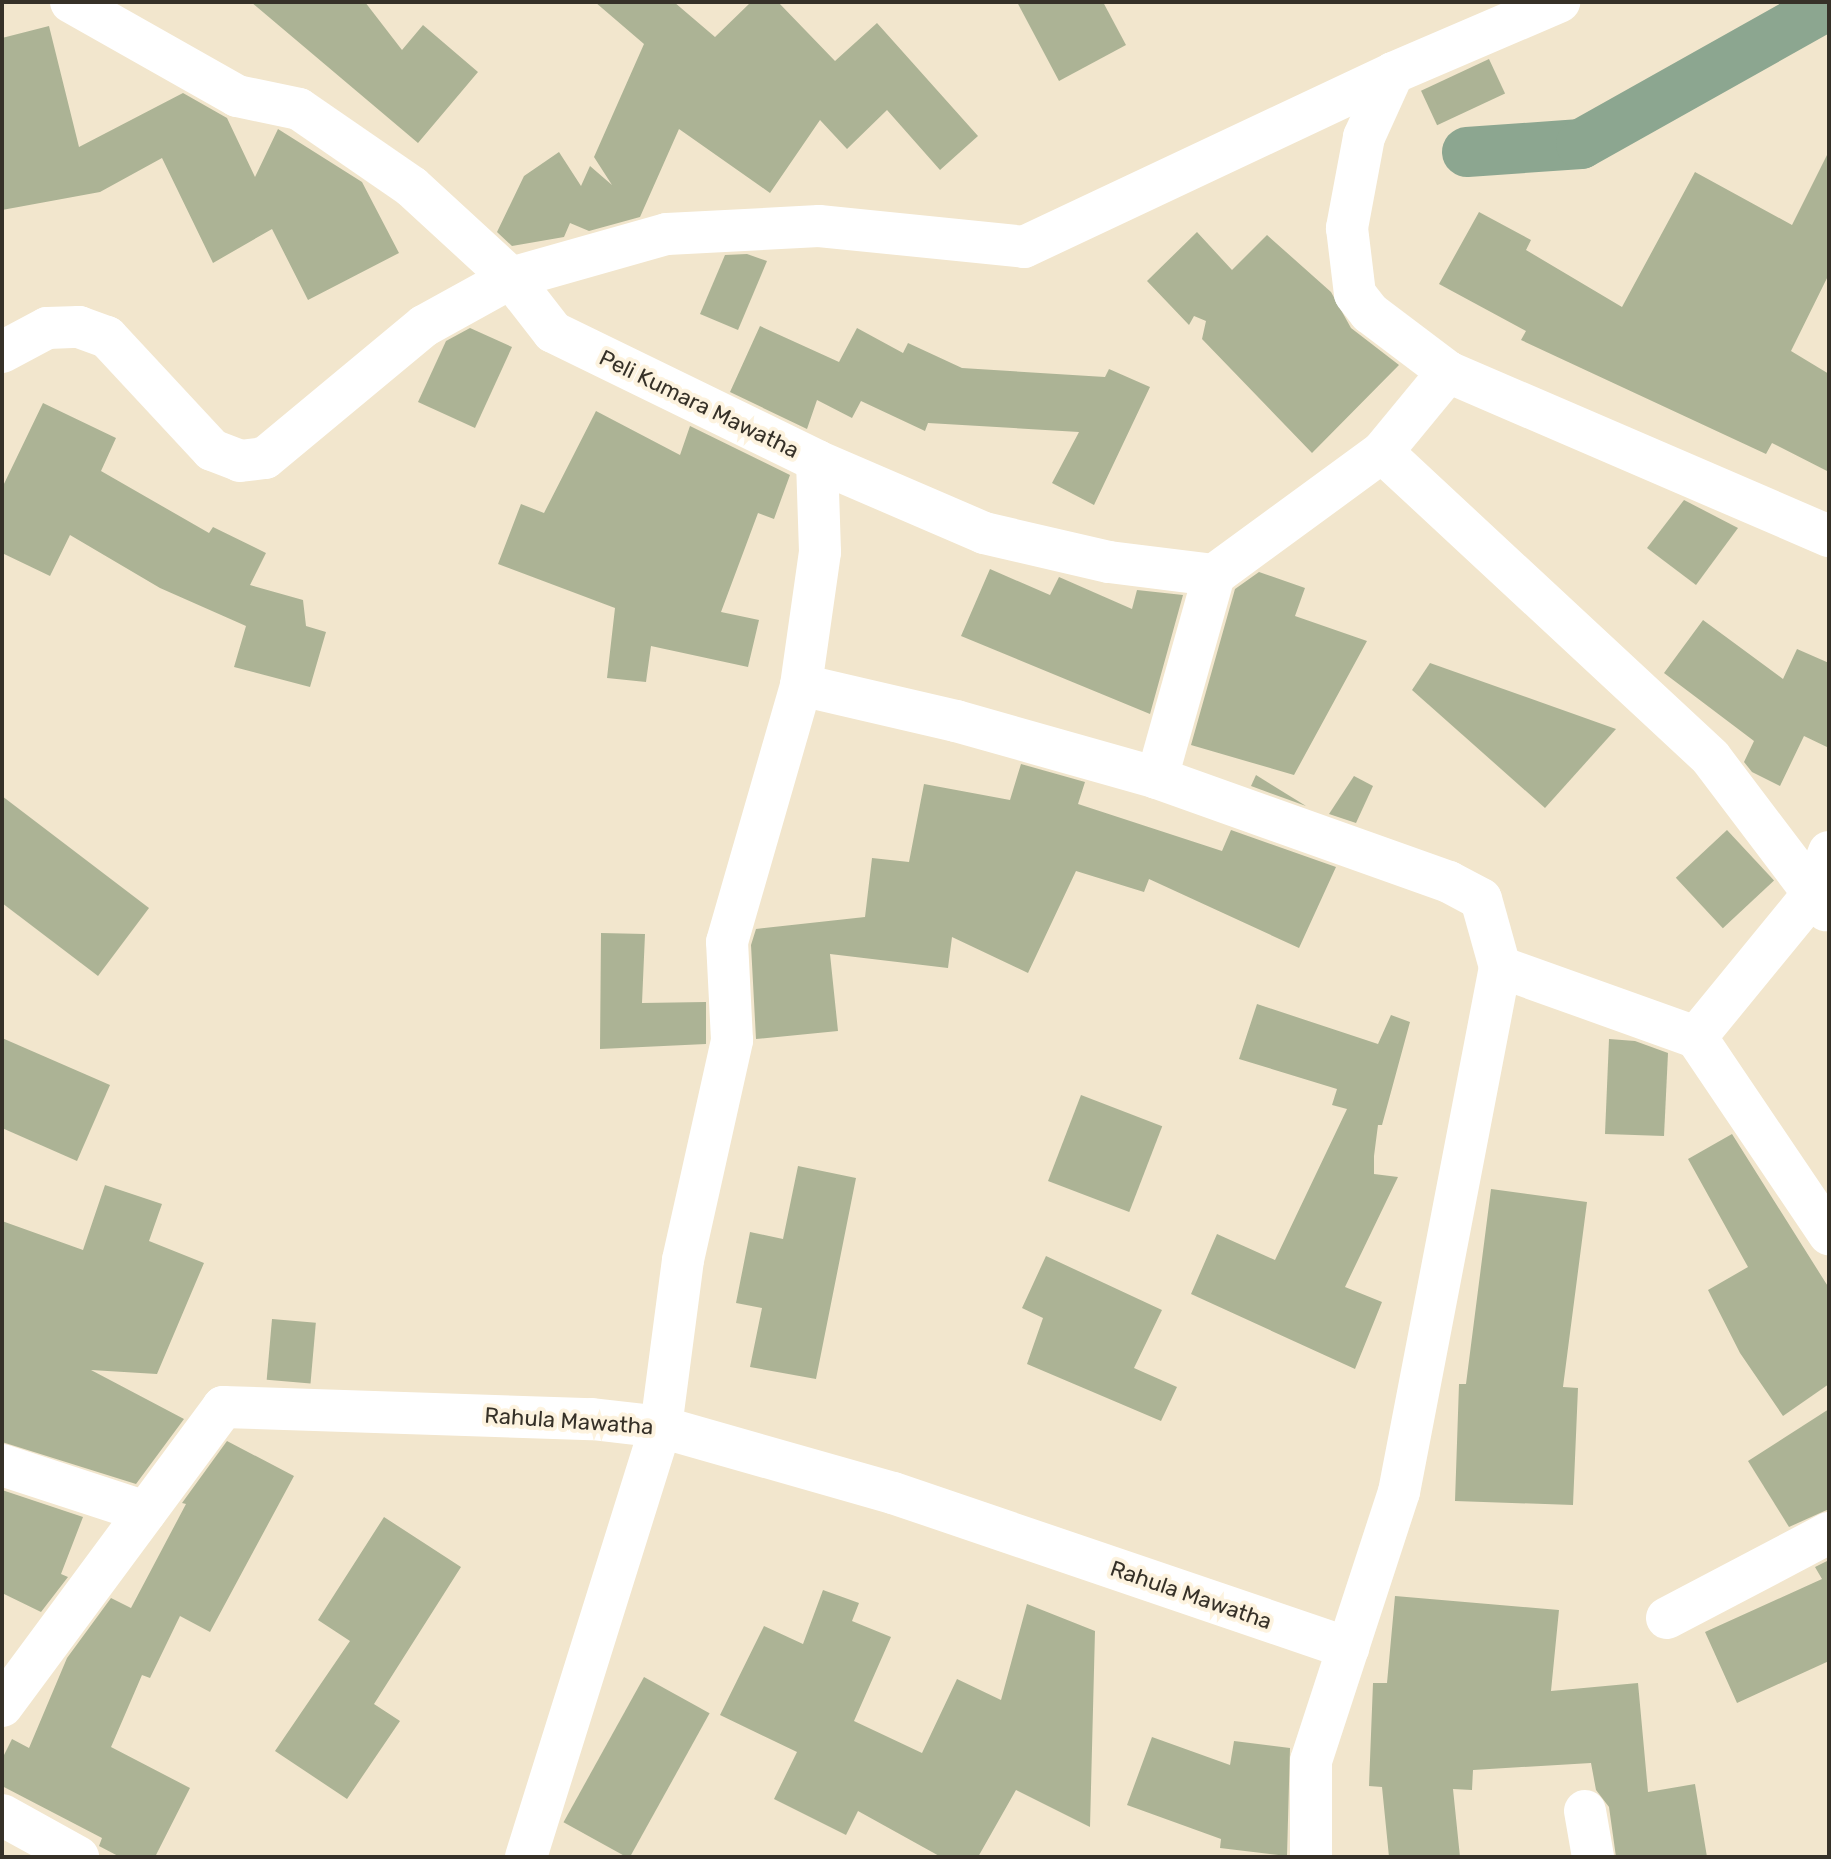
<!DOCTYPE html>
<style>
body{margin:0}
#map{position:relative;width:1831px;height:1859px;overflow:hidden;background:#f2e6cd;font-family:Rubik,sans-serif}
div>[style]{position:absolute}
.canal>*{height:50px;margin:-25px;padding:0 25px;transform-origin:25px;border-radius:25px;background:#8ca690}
.building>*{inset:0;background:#acb395;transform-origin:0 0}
.street>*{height:42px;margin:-21px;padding:0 21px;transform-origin:21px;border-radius:21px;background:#fff}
span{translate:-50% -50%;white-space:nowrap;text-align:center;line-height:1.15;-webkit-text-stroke:8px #fdf3df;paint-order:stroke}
.street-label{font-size:22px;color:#363128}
.frame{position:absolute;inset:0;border:4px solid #363128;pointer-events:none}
</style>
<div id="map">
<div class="canal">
<div style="left:1467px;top:152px;width:114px;rotate:-4deg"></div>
<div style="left:1581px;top:144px;width:284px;rotate:-29.3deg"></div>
</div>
<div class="building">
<div style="clip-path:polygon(251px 2px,365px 2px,402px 50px,423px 25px,478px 72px,418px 143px)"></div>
<div style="clip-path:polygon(595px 2px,674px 2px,715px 37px,751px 2px,778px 2px,835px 61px,877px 23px,978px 136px,940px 170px,887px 110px,847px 149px,820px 120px,770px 193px,679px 129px,640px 217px,589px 231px,570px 223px,564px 237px,512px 246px,497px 232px,524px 176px,559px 152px,581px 186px,590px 166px,612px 185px,594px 157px,644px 44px)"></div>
<div style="clip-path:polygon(1017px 2px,1103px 2px,1126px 45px,1059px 81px)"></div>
<div style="clip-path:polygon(49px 26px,79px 147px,183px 93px,227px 118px,255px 177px,278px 129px,362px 182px,399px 253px,308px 300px,272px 229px,213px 263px,162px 158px,100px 192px,2px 210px,2px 38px)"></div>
<div style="left:1489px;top:59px;width:38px;height:75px;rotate:65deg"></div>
<div style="clip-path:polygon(1829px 151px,1829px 274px,1791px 351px,1829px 374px,1829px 472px,1772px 443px,1766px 454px,1521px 340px,1526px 331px,1439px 284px,1479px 212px,1531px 240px,1526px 250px,1622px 307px,1695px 172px,1792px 225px)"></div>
<div style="clip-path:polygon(1197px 232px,1232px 270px,1267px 235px,1331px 292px,1351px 328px,1399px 365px,1312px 453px,1202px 339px,1206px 321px,1194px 316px,1189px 325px,1147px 281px)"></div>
<div style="clip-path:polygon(747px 254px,767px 261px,738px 330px,700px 314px,725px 255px)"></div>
<div style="clip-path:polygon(760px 326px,839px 362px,857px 328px,903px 353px,908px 343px,962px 368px,1105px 377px,1109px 369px,1150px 387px,1094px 505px,1052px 483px,1079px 432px,928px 423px,925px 431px,861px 401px,852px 418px,817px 400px,807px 429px,730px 392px)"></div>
<div style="clip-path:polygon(470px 328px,512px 347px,475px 428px,418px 402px,446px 341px)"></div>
<div style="clip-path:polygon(43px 403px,116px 438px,101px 471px,209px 533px,213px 527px,266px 553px,250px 585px,303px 600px,306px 626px,326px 632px,310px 687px,234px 667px,246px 626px,160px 588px,70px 535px,50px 576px,2px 553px,2px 488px)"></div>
<div style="clip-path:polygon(596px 411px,680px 455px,690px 426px,790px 475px,774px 519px,758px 513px,721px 612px,759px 620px,748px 667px,651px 646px,646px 682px,607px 678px,615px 608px,498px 564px,521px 504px,544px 513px)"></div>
<div style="clip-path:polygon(1684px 500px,1738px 528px,1696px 585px,1647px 548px)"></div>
<div style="clip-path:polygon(990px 569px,1050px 595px,1059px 577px,1132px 609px,1137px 590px,1183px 595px,1150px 714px,961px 636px)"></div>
<div style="clip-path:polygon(1259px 572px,1305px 588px,1295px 616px,1367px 641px,1294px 775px,1191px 745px,1235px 589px)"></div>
<div style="clip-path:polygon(1703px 620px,1783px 679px,1797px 649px,1829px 663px,1829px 748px,1804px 736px,1780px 786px,1752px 772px,1744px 762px,1754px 741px,1664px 673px)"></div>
<div style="clip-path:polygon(1430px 663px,1616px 729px,1545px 808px,1412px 690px)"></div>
<div style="clip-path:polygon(1021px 764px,1085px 782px,1078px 804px,1222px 851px,1231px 830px,1336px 867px,1299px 948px,1149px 879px,1144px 892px,1076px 871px,1028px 973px,952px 937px,948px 968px,830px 954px,838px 1031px,756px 1039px,751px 945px,756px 929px,865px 917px,872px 858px,909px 862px,924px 784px,1010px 800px)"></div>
<div style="clip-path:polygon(1256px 775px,1306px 806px,1251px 786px)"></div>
<div style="clip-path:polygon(1354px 776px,1373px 786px,1356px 823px,1329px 814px)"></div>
<div style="clip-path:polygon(2px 796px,149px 908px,98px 976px,2px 903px)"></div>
<div style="left:1727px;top:830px;width:69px;height:70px;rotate:47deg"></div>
<div style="clip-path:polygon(601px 933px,645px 934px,642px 1003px,706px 1002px,706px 1044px,600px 1049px)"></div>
<div style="clip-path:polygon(1257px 1004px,1378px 1044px,1391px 1015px,1410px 1022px,1382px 1125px,1378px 1125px,1374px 1156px,1374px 1174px,1398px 1177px,1345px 1287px,1382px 1302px,1355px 1369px,1191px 1294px,1217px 1234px,1275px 1260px,1347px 1109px,1332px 1105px,1337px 1089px,1239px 1059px)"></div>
<div style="clip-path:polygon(2px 1038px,110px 1085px,77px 1161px,2px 1128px)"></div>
<div style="clip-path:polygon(1609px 1039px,1635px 1041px,1668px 1053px,1664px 1136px,1605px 1134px)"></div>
<div style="left:1081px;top:1095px;width:87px;height:92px;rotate:21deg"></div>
<div style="clip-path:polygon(1732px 1134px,1829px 1288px,1829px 1384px,1783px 1416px,1740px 1353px,1708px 1290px,1748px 1267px,1688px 1159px)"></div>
<div style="clip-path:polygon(798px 1166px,856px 1178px,816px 1379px,750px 1367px,762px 1308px,736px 1303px,750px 1232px,783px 1239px)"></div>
<div style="clip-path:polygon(105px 1185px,162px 1204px,149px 1241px,204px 1263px,157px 1374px,91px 1370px,184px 1419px,136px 1484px,2px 1442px,2px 1221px,83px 1250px)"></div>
<div style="clip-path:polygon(1491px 1189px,1587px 1202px,1563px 1387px,1578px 1388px,1573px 1505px,1455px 1501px,1459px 1384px,1466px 1384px)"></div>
<div style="clip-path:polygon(1046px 1256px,1162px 1310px,1134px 1368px,1177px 1387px,1161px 1421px,1027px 1364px,1043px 1318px,1022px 1308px)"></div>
<div style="left:272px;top:1319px;width:44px;height:61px;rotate:5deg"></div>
<div style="clip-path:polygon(1829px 1409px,1829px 1509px,1789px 1527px,1748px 1461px)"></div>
<div style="clip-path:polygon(227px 1441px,294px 1476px,210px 1632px,180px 1616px,150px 1678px,142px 1675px,111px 1747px,190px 1788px,155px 1857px,120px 1857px,99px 1846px,102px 1838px,2px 1786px,2px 1759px,12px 1739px,29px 1748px,67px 1658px,111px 1598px,131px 1608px,186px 1504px,182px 1503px)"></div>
<div style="clip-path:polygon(2px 1490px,83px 1517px,61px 1574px,68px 1577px,41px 1612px,2px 1593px)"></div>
<div style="clip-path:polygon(384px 1517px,461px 1567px,374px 1704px,400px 1721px,347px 1799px,275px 1751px,350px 1641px,318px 1620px)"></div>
<div style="clip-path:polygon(1829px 1560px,1829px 1661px,1737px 1703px,1705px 1632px,1822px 1579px,1815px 1567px)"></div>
<div style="clip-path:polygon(823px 1590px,859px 1603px,852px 1621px,891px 1637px,854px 1721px,922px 1753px,957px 1679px,1001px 1700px,1027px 1604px,1095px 1631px,1090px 1827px,1016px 1790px,978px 1857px,941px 1857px,858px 1811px,846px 1835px,774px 1799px,797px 1752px,720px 1715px,764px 1626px,803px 1644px)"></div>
<div style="clip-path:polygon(1395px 1596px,1559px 1610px,1551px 1691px,1638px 1683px,1648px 1792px,1695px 1784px,1707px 1857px,1616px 1857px,1609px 1807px,1596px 1790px,1591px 1763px,1473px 1770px,1472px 1790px,1453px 1789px,1460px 1857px,1389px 1857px,1382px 1787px,1369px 1786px,1373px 1683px,1387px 1683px)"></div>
<div style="left:644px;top:1677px;width:75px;height:166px;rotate:29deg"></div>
<div style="clip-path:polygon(1152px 1737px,1230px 1765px,1234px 1741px,1290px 1748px,1287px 1856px,1220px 1848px,1221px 1839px,1127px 1805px)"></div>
</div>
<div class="street">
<div style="left:71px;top:2px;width:191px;rotate:29.5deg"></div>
<div style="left:237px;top:96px;width:63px;rotate:11.8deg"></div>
<div style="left:299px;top:109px;width:137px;rotate:34.6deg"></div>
<div style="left:412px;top:187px;width:134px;rotate:42.6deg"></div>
<div style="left:511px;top:278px;width:68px;rotate:52.1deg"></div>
<div style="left:553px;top:332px;width:294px;rotate:26deg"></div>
<div style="left:817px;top:461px;width:182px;rotate:23.3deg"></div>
<div style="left:984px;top:533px;width:128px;rotate:13.1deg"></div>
<div style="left:1109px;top:562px;width:106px;rotate:7.1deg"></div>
<div style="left:1214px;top:575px;width:211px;rotate:105.7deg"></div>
<div style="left:1393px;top:73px;width:70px;rotate:114.4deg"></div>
<div style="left:1364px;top:137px;width:93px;rotate:100.6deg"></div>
<div style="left:1347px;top:228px;width:66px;rotate:83.1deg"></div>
<div style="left:1355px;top:294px;width:24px;rotate:52deg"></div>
<div style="left:1370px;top:313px;width:98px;rotate:37.1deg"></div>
<div style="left:1448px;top:372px;width:415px;rotate:23.3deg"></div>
<div style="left:2px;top:352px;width:51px;rotate:-28.1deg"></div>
<div style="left:47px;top:328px;width:32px;rotate:-2deg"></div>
<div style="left:79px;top:327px;width:30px;rotate:20deg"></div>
<div style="left:107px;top:337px;width:154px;rotate:47.1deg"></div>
<div style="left:212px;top:450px;width:30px;rotate:21deg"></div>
<div style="left:240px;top:461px;width:25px;rotate:-7deg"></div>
<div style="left:265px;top:458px;width:207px;rotate:-39.7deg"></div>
<div style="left:424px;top:326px;width:99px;rotate:-28.9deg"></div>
<div style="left:511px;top:278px;width:162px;rotate:-15.8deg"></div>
<div style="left:667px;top:234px;width:152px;rotate:-3deg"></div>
<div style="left:819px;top:226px;width:206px;rotate:5.8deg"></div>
<div style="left:1024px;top:247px;width:408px;rotate:-25.2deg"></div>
<div style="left:1393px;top:73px;width:181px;rotate:-23.2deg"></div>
<div style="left:1382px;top:452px;width:449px;rotate:42.9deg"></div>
<div style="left:1711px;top:758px;width:191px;rotate:52.9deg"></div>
<div style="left:817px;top:461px;width:91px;rotate:88.1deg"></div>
<div style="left:820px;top:552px;width:134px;rotate:98.1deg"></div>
<div style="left:801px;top:685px;width:159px;rotate:13.1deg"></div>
<div style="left:956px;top:721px;width:209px;rotate:15.8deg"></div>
<div style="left:1157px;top:778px;width:310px;rotate:19.6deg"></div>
<div style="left:1449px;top:882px;width:36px;rotate:28deg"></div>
<div style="left:1481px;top:899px;width:71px;rotate:74.4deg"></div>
<div style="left:1500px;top:967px;width:208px;rotate:19.7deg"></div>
<div style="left:1696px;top:1037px;width:185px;rotate:-50.7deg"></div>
<div style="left:1813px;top:894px;width:45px;rotate:-69.1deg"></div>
<div style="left:1214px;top:575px;width:208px;rotate:-36.2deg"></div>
<div style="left:1382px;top:452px;width:104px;rotate:-50.5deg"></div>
<div style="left:1696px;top:1037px;width:238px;rotate:56deg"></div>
<div style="left:2px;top:1465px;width:151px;rotate:18.1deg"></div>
<div style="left:1667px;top:1618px;width:183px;rotate:-27.7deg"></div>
<div style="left:2px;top:1706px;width:372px;rotate:-53.5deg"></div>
<div style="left:223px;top:1407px;width:369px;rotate:1.9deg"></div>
<div style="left:592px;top:1419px;width:69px;rotate:6.6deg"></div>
<div style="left:661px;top:1427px;width:241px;rotate:15.9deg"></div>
<div style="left:893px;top:1493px;width:481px;rotate:18.8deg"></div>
<div style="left:1585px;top:1811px;width:47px;rotate:80.1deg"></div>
<div style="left:2px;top:1815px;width:87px;rotate:28.9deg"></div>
<div style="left:526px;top:1857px;width:451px;rotate:-72.6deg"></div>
<div style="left:661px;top:1427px;width:168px;rotate:-82.5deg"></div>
<div style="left:683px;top:1260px;width:225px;rotate:-77.4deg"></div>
<div style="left:732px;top:1040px;width:98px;rotate:-92.9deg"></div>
<div style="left:727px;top:942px;width:267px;rotate:-73.9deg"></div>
<div style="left:1311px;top:1857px;width:96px;rotate:-90deg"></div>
<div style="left:1311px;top:1761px;width:283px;rotate:-71.9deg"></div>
<div style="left:1399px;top:1492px;width:535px;rotate:-79.11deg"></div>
</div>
<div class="street-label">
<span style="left:699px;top:404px;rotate:26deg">Peli Kumara Mawatha</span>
<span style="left:569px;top:1421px;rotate:4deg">Rahula Mawatha</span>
<span style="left:1191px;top:1595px;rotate:19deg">Rahula Mawatha</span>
</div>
<div class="frame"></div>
</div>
